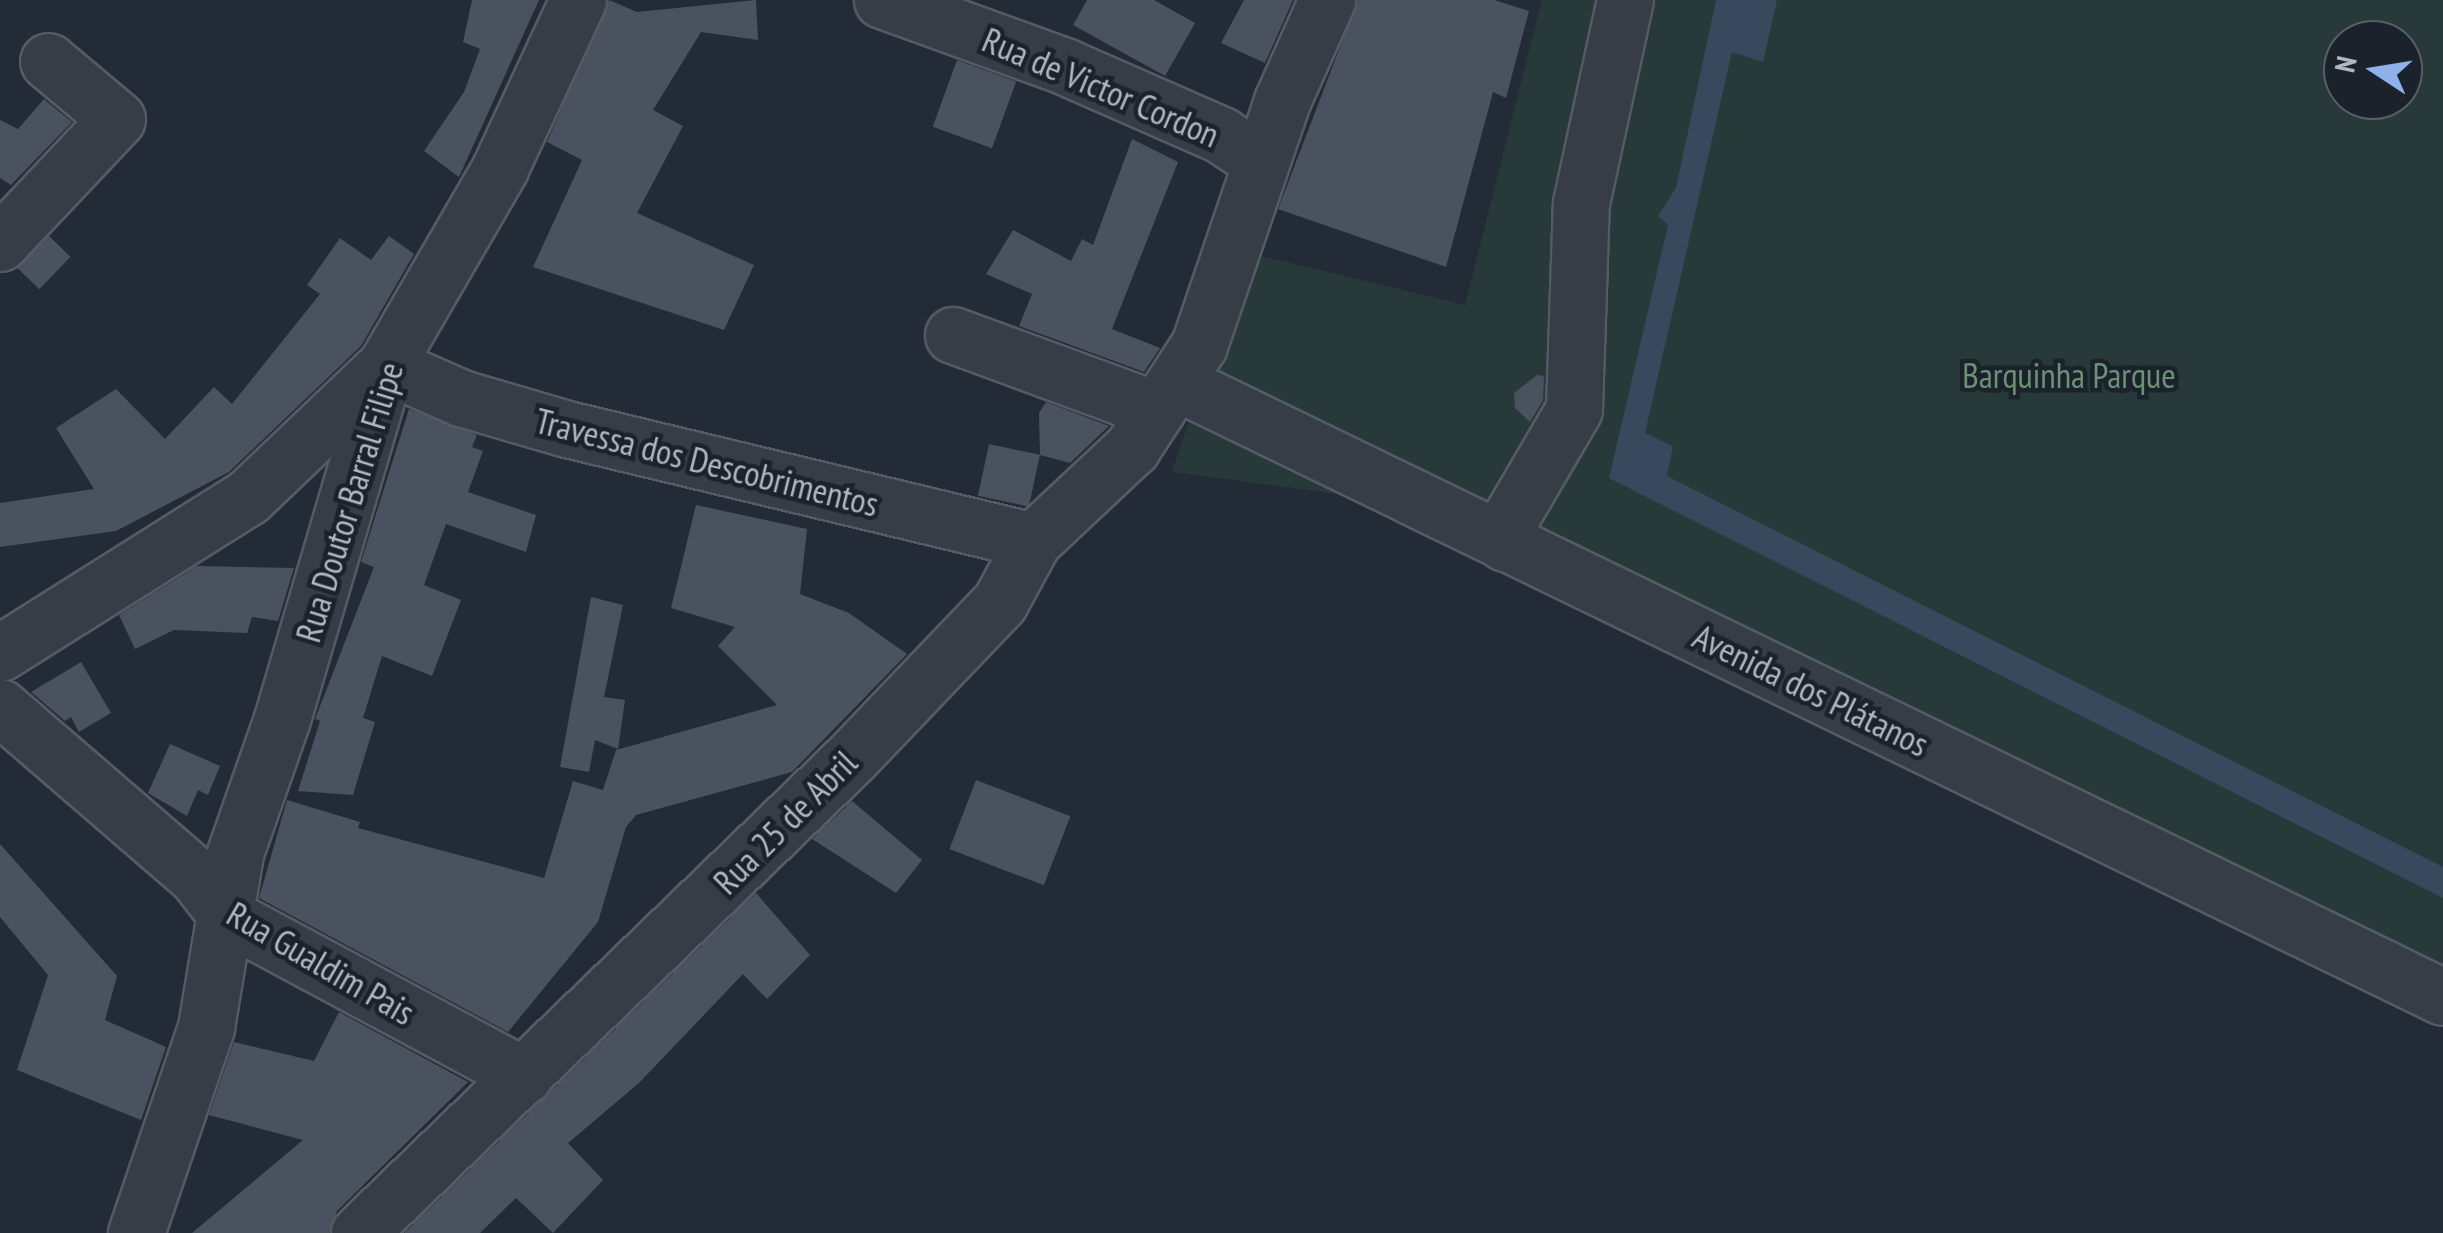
<!DOCTYPE html>
<meta charset="utf-8">
<style>
body{margin:0}
#map{position:relative;width:2443px;height:1233px;overflow:hidden;background:#232b36;font-family:"PT Sans Narrow",sans-serif}
div>[style]{position:absolute}
.green>*{inset:0;background:#283939}
.water>*{inset:0;background:#3a485d}
.building>*{inset:0;background:#4a525f;transform-origin:0 0}
.roads{filter:drop-shadow(2px 0 #545b64) drop-shadow(-2px 0 #545b64) drop-shadow(0 2px #545b64) drop-shadow(0 -2px #545b64)}
.minor>*{height:55px;margin:-27.5px;padding:0 27.5px;transform-origin:27.5px;border-radius:27.5px;background:#373d47}
span{translate:-50% -50%;white-space:nowrap;text-align:center;line-height:1.15;-webkit-text-stroke:9px #1c222b;paint-order:stroke}
.street-label{font-size:35px;color:#b1b8c3}
.park-label{font-size:35px;color:#6b9174}
.north{position:absolute;left:2323px;top:20px;width:100px;height:100px;box-sizing:border-box;background:#1c222b;border:2px solid #585e68;border-radius:50%;rotate:282deg;font-size:28px;font-weight:700;line-height:40px;text-align:center;color:#b1b8c3}
.north::after{content:'';display:block;margin:auto;width:35px;height:45px;background:#8eb1eb;clip-path:polygon(50% 0,100% 100%,50% 72%,0 100%)}
</style>
<div id="map">
<div class="green">
<div style="clip-path:polygon(evenodd,1542px 0,2443px 0,2443px 976px,1512px 517px,1172px 472px,1245px 252px,1465px 305px,1542px 0,2343px 40px,2403px 40px,2403px 100px,2343px 100px,2343px 40px)"></div>
</div>
<div class="water">
<div style="clip-path:polygon(1716px 0,1777px 0,1763px 62px,1732px 52px,1645px 433px,1673px 446px,1667px 476px,2443px 867px,2443px 898px,1609px 478px,1668px 225px,1658px 216px,1676px 188px)"></div>
</div>
<div class="building">
<div style="clip-path:polygon(472px 0,539px 0,459px 177px,424px 151px,464px 92px,480px 49px,463px 42px)"></div>
<div style="clip-path:polygon(609px 0,637px 12px,756px 0,758px 40px,701px 32px,653px 110px,683px 126px,637px 213px,754px 265px,724px 330px,533px 267px,582px 160px,547px 142px)"></div>
<div style="clip-path:polygon(1087px 0,1154px 0,1195px 23px,1165px 76px,1073px 25px)"></div>
<div style="clip-path:polygon(1244px 0,1293px 0,1265px 63px,1221px 43px)"></div>
<div style="clip-path:polygon(1358px 0,1494px 0,1529px 11px,1506px 98px,1493px 92px,1446px 267px,1278px 209px)"></div>
<div style="left:957px;top:60px;width:63px;height:71px;rotate:20deg"></div>
<div style="clip-path:polygon(44px 99px,72px 122px,11px 185px,0 178px,0 120px,18px 129px)"></div>
<div style="clip-path:polygon(1132px 139px,1178px 162px,1112px 329px,1160px 348px,1144px 372px,1019px 326px,1032px 294px,986px 274px,1013px 230px,1071px 261px,1082px 239px,1093px 245px)"></div>
<div style="left:49px;top:236px;width:30px;height:45px;rotate:44deg"></div>
<div style="clip-path:polygon(389px 236px,414px 254px,361px 346px,229px 472px,116px 531px,0 547px,0 503px,94px 489px,56px 428px,116px 389px,165px 439px,214px 387px,232px 404px,320px 294px,307px 285px,340px 238px,371px 260px)"></div>
<div style="clip-path:polygon(1537px 375px,1544px 376px,1543px 400px,1530px 422px,1515px 408px,1514px 393px)"></div>
<div style="clip-path:polygon(1046px 402px,1109px 426px,1070px 463px,1040px 455px,1039px 413px)"></div>
<div style="clip-path:polygon(409px 409px,477px 435px,472px 447px,483px 451px,468px 492px,536px 515px,526px 552px,446px 524px,424px 585px,461px 600px,432px 676px,382px 656px,363px 718px,375px 722px,353px 795px,298px 791px,320px 721px,315px 719px,374px 567px,361px 562px)"></div>
<div style="left:989px;top:444px;width:52px;height:53px;rotate:12deg"></div>
<div style="clip-path:polygon(696px 505px,807px 529px,800px 594px,849px 613px,907px 654px,792px 772px,636px 815px,626px 827px,598px 922px,508px 1032px,259px 898px,287px 800px,360px 822px,358px 828px,544px 878px,573px 781px,603px 790px,616px 750px,777px 705px,718px 646px,735px 627px,671px 608px)"></div>
<div style="clip-path:polygon(197px 566px,294px 568px,278px 621px,252px 617px,247px 633px,174px 630px,135px 649px,119px 615px)"></div>
<div style="clip-path:polygon(591px 597px,623px 605px,604px 697px,625px 700px,618px 749px,595px 740px,589px 772px,560px 767px)"></div>
<div style="clip-path:polygon(81px 662px,111px 713px,79px 732px,71px 717px,65px 721px,31px 692px)"></div>
<div style="clip-path:polygon(170px 744px,220px 766px,208px 795px,198px 790px,187px 816px,148px 793px)"></div>
<div style="left:976px;top:780px;width:101px;height:74px;rotate:21deg"></div>
<div style="clip-path:polygon(852px 801px,922px 860px,896px 893px,812px 839px)"></div>
<div style="clip-path:polygon(0 844px,117px 976px,105px 1020px,166px 1047px,141px 1120px,17px 1070px,48px 975px,0 917px)"></div>
<div style="clip-path:polygon(756px 893px,810px 955px,767px 999px,743px 974px,639px 1083px,568px 1143px,603px 1180px,553px 1233px,516px 1198px,480px 1233px,404px 1233px)"></div>
<div style="clip-path:polygon(339px 1012px,468px 1082px,337px 1211px,329px 1233px,192px 1233px,303px 1140px,209px 1115px,234px 1042px,314px 1061px)"></div>
</div>
<div class="roads">
<div class="minor">
<div style="left:882px;top:0;width:194px;rotate:19.9deg"></div>
<div style="left:1064px;top:66px;width:171px;rotate:23.7deg"></div>
<div style="left:1221px;top:135px;width:47px;rotate:33.7deg"></div>
<div style="left:0;top:243px;width:170px;rotate:-46.7deg"></div>
<div style="left:117px;top:119px;width:90px;rotate:-140deg"></div>
<div style="left:953px;top:335px;width:217px;rotate:20.2deg"></div>
<div style="left:1178px;top:383px;width:1406px;rotate:25.89deg"></div>
<div style="left:1505px;top:543px;width:27px;rotate:-77deg"></div>
<div style="left:1511px;top:517px;width:125px;rotate:-59.7deg"></div>
<div style="left:1574px;top:409px;width:206px;rotate:-88.1deg"></div>
<div style="left:1581px;top:203px;width:208px;rotate:-77.8deg"></div>
<div style="left:0;top:653px;width:293px;rotate:-32.2deg"></div>
<div style="left:248px;top:497px;width:191px;rotate:-43.7deg"></div>
<div style="left:386px;top:365px;width:82px;rotate:23.7deg"></div>
<div style="left:461px;top:398px;width:110px;rotate:16.3deg"></div>
<div style="left:567px;top:429px;width:479px;rotate:13.5deg"></div>
<div style="left:0;top:707px;width:259px;rotate:40.8deg"></div>
<div style="left:196px;top:876px;width:52px;rotate:52deg"></div>
<div style="left:228px;top:917px;width:336px;rotate:28.2deg"></div>
<div style="left:136px;top:1233px;width:218px;rotate:-71.2deg"></div>
<div style="left:206px;top:1027px;width:176px;rotate:-80.5deg"></div>
<div style="left:235px;top:853px;width:142px;rotate:-70.7deg"></div>
<div style="left:282px;top:719px;width:369px;rotate:-73.6deg"></div>
<div style="left:386px;top:365px;width:228px;rotate:-59.9deg"></div>
<div style="left:500px;top:168px;width:185px;rotate:-65.1deg"></div>
<div style="left:359px;top:1233px;width:681px;rotate:-43.99deg"></div>
<div style="left:849px;top:760px;width:219px;rotate:-46.3deg"></div>
<div style="left:1000px;top:602px;width:69px;rotate:-61.6deg"></div>
<div style="left:1033px;top:541px;width:136px;rotate:-43.2deg"></div>
<div style="left:1132px;top:448px;width:123px;rotate:-57deg"></div>
<div style="left:1199px;top:345px;width:258px;rotate:-71.2deg"></div>
<div style="left:1282px;top:101px;width:111px;rotate:-66deg"></div>
</div>
</div>
<div class="street-label">
<span style="left:1101px;top:87px;rotate:23deg">Rua de Victor Cordon</span>
<span style="left:707px;top:462px;rotate:14deg">Travessa dos Descobrimentos</span>
<span style="left:349px;top:502px;rotate:-73deg">Rua Doutor Barral Filipe</span>
<span style="left:1811px;top:690px;rotate:26deg">Avenida dos Plátanos</span>
<span style="left:785px;top:822px;rotate:-45deg">Rua 25 de Abril</span>
<span style="left:321px;top:963px;rotate:30deg">Rua Gualdim Pais</span>
</div>
<div class="park-label">
<span style="left:2069px;top:375px">Barquinha Parque</span>
</div>
<div class="north">N</div>
</div>
